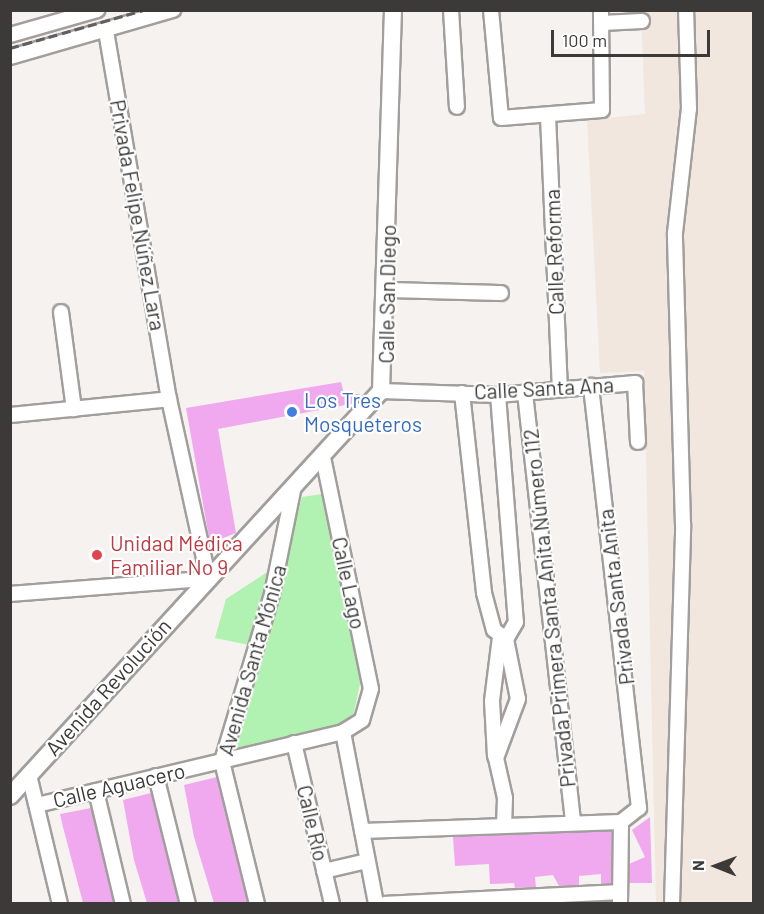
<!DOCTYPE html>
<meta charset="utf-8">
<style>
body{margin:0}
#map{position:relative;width:764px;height:914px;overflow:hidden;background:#f5f2ef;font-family:Barlow,sans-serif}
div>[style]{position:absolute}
.built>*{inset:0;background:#f1e7df}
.green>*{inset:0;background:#b1f1b2}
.building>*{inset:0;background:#f0a9ef}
.roads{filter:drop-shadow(2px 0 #a19e9c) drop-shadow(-2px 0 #a19e9c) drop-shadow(0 2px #a19e9c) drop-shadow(0 -2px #a19e9c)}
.minor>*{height:14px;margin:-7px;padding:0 7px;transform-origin:7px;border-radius:7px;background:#fff}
.major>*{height:16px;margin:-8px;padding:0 8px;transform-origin:8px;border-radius:8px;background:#fff}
.rail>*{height:3px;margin-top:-1.5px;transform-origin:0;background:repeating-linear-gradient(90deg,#605f5d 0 9px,transparent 0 13.5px)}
.dots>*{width:16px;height:16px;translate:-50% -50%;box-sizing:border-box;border:3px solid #fff;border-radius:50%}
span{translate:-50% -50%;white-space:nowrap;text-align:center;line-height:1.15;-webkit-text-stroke:4.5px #fff;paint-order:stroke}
.street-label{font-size:21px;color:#3b3a39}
.shop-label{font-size:21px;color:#366cbe}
.left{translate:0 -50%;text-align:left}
.health-label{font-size:21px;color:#be3a42}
.frame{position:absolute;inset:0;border:12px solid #3b3a39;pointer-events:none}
.north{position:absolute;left:686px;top:836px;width:60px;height:60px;-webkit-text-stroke:4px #fff;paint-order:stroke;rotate:271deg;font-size:16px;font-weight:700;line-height:24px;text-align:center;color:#3b3a39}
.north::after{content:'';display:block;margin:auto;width:21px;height:27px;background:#3b3a39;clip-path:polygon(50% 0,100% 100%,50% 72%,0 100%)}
.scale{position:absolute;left:551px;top:30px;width:159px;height:27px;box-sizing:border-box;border:3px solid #3b3a39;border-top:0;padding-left:8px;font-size:18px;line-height:21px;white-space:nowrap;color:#3b3a39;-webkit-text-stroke:4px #fff;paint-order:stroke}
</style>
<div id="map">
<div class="built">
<div style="clip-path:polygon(641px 11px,753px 11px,753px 903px,656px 903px,644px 371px,600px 373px,587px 120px,645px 114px)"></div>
</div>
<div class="green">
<div style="clip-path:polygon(322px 494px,363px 670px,352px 721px,236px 756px,230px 752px,263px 648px,215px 638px,226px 599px,272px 569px,279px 587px,302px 497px)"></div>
</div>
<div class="building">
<div style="clip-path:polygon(341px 382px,344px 394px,360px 394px,356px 403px,218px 429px,236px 533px,210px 543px,186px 408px)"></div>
<div style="clip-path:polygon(217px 777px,248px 903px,214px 903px,194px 837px,184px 785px)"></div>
<div style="clip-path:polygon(151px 793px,179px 903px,147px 903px,134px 860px,123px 800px)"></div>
<div style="clip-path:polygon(91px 808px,114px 903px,83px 903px,63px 827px,60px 814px)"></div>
<div style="clip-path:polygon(650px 817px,652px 883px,629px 883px,629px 864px,645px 857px,632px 830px)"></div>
<div style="clip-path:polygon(612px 831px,611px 883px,601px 884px,601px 874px,579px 876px,579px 885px,559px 886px,553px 875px,535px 877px,536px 887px,515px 888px,514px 883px,490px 884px,489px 864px,455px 866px,453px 837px)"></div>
</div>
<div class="roads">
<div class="minor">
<div style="left:451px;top:10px;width:97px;rotate:86.5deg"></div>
<div style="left:491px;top:10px;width:108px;rotate:84.7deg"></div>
<div style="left:501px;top:118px;width:101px;rotate:-4.5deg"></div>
<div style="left:602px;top:110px;width:100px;rotate:-90.6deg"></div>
<div style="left:602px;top:23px;width:40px;rotate:-2.9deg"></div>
<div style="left:106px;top:31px;width:373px;rotate:80.3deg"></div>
<div style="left:169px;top:399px;width:181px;rotate:77.6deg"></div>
<div style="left:10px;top:35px;width:91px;rotate:-16deg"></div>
<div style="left:10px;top:57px;width:170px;rotate:-16.1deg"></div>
<div style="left:548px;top:116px;width:273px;rotate:87.5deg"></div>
<div style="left:388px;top:290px;width:113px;rotate:1.5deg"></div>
<div style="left:61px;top:312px;width:98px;rotate:82.4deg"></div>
<div style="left:381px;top:391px;width:117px;rotate:2deg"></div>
<div style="left:498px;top:395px;width:138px;rotate:-5deg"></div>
<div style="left:635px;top:383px;width:59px;rotate:87.1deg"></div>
<div style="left:462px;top:393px;width:201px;rotate:83.7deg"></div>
<div style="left:484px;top:593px;width:38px;rotate:75deg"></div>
<div style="left:494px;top:630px;width:15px;rotate:37deg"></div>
<div style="left:506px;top:639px;width:61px;rotate:78.7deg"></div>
<div style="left:518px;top:699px;width:63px;rotate:110.4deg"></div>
<div style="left:496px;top:758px;width:41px;rotate:77.3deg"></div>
<div style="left:505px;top:798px;width:28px;rotate:92deg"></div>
<div style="left:525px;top:393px;width:432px;rotate:83.6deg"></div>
<div style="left:498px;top:395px;width:228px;rotate:85.5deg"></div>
<div style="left:516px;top:622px;width:20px;rotate:120deg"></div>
<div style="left:10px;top:415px;width:160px;rotate:-5.7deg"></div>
<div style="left:10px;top:594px;width:197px;rotate:-4.4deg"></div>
<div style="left:343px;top:732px;width:175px;rotate:79.1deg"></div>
<div style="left:294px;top:743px;width:165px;rotate:76.7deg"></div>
<div style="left:495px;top:756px;width:55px;rotate:-93.1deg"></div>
<div style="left:492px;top:701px;width:64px;rotate:-82.9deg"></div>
<div style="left:29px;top:775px;width:133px;rotate:76.5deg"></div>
<div style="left:156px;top:776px;width:132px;rotate:76deg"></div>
<div style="left:96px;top:791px;width:116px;rotate:76.6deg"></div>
<div style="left:37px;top:805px;width:315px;rotate:-13.4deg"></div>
<div style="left:343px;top:732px;width:22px;rotate:-32deg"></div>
<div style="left:362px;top:720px;width:32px;rotate:-74deg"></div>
<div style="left:371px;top:689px;width:236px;rotate:-101.7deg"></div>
<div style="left:362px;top:831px;width:259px;rotate:-2deg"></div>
<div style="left:621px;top:822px;width:23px;rotate:-38deg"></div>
<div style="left:639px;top:808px;width:425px;rotate:-96.5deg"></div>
<div style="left:324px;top:871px;width:44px;rotate:-13.1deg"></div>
<div style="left:257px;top:904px;width:147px;rotate:-103.8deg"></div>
<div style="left:222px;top:761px;width:174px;rotate:-73.3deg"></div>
<div style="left:272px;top:594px;width:110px;rotate:-78.5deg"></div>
<div style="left:385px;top:904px;width:234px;rotate:-2.9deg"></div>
<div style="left:620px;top:904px;width:82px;rotate:-89.3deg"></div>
<div style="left:672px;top:904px;width:379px;rotate:-88.3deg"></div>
<div style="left:683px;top:525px;width:292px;rotate:-91.6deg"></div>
<div style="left:675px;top:233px;width:125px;rotate:-83.6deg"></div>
<div style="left:689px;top:109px;width:99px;rotate:-91.7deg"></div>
</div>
<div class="major">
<div style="left:10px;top:796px;width:549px;rotate:-47.51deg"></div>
<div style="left:381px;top:391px;width:381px;rotate:-88.2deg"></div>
</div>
</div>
<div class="rail">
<div style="left:10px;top:48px;width:138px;rotate:-15.9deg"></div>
</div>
<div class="dots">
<div style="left:292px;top:412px;background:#3f7fe0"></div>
<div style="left:97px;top:555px;background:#e0444e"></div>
</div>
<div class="street-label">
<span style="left:138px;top:215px;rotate:80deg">Privada Felipe Núñez Lara</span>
<span style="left:554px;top:252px;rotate:-92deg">Calle Reforma</span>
<span style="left:387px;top:294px;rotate:-89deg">Calle San Diego</span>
<span style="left:544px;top:388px;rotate:-3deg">Calle Santa Ana</span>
<span style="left:349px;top:583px;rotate:78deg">Calle Lago</span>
<span style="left:616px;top:597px;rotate:-97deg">Privada Santa Anita</span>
<span style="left:549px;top:608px;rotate:-96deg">Privada Primera Santa Anita Número 112</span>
<span style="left:252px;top:660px;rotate:-74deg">Avenida Santa Mónica</span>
<span style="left:108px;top:687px;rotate:-48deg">Avenida Revolución</span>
<span style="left:119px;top:785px;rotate:-13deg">Calle Aguacero</span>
<span style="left:313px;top:823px;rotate:77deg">Calle Río</span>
</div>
<div class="shop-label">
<span class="left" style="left:304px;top:412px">Los Tres<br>Mosqueteros</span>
</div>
<div class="health-label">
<span class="left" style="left:110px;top:555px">Unidad Médica<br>Familiar No 9</span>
</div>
<div class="frame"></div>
<div class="north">N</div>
<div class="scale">100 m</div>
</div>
